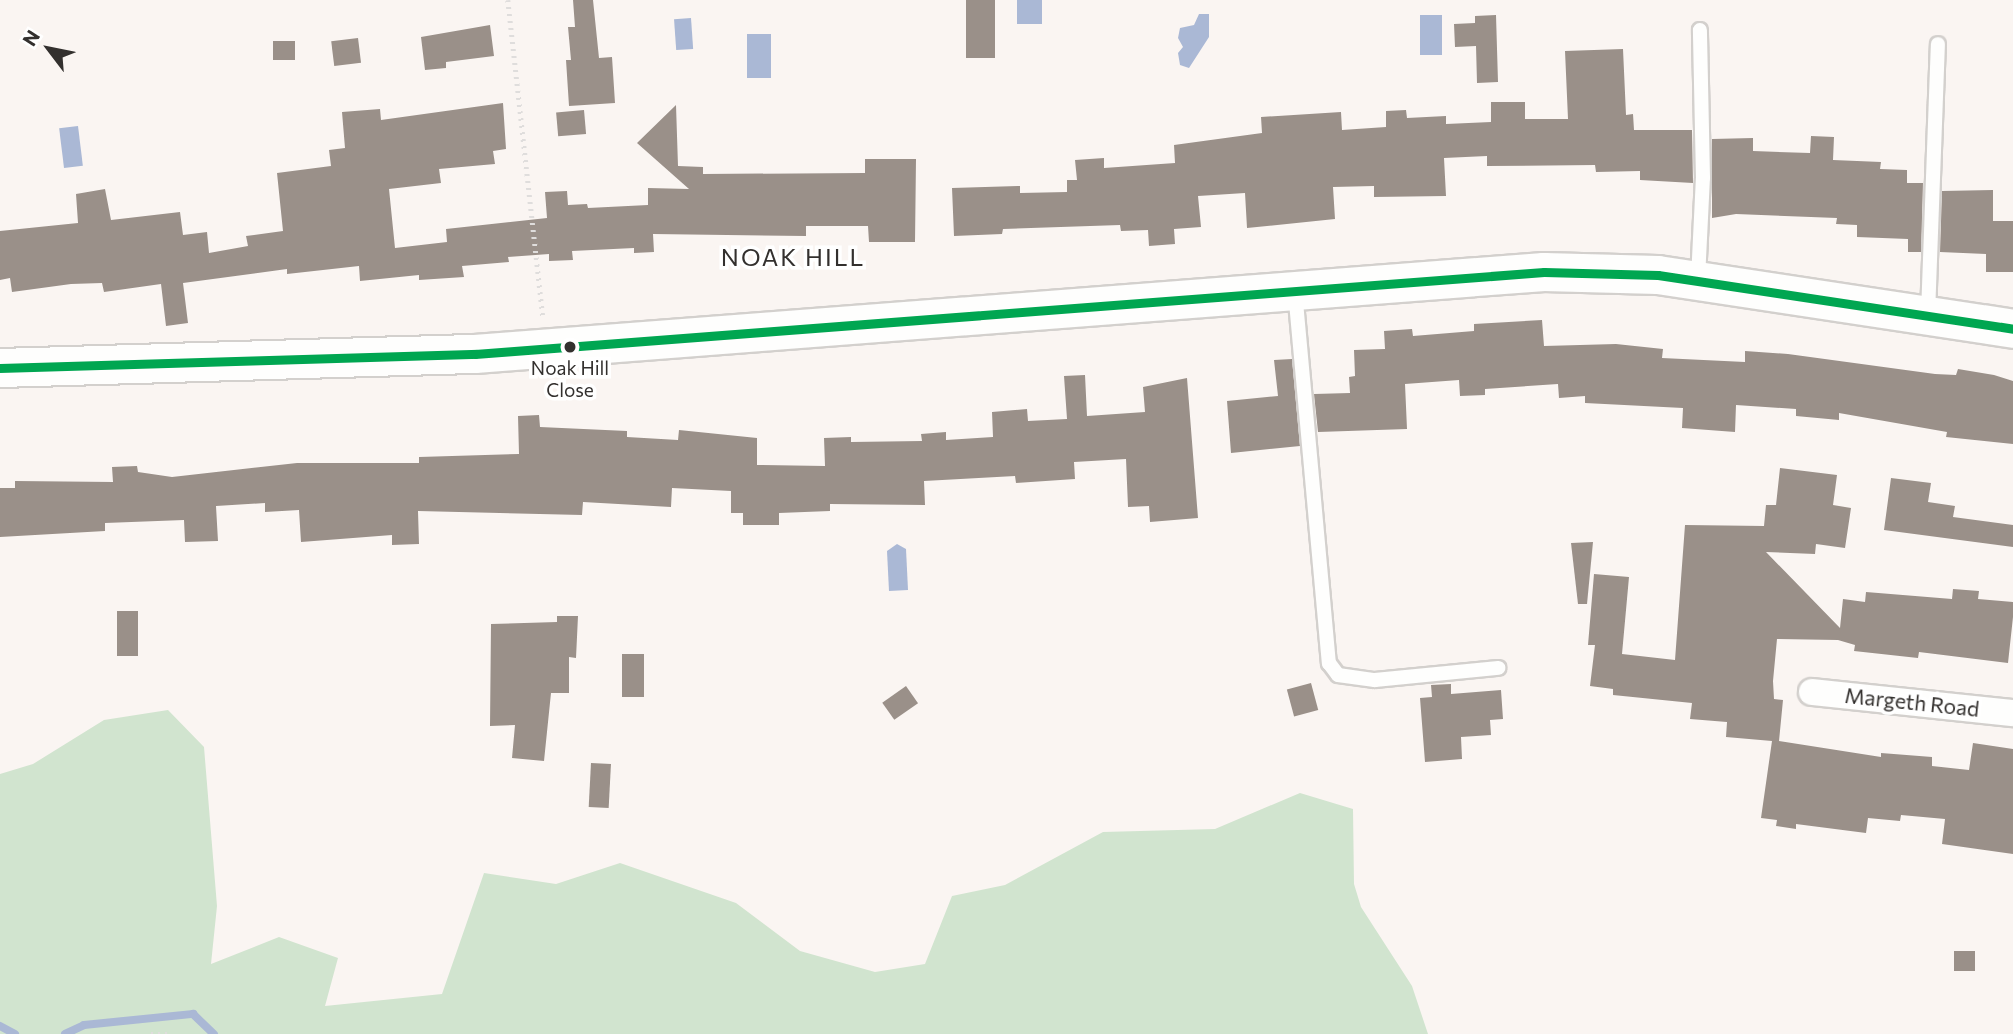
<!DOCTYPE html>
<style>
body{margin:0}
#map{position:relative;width:2013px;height:1034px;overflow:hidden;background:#faf5f2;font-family:Commissioner,sans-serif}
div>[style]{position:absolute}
.green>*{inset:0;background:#d1e4cf}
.water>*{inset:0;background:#aab8d5;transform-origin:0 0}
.stream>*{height:8px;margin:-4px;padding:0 4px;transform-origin:4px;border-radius:4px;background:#aab8d5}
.building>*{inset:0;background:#9a9089;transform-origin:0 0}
.path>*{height:4.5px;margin-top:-2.25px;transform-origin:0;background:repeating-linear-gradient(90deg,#dfdddc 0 2px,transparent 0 7px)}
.roads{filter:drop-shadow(2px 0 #d3d0cd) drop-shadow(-2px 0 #d3d0cd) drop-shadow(0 2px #d3d0cd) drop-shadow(0 -2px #d3d0cd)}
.lane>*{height:14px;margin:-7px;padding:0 7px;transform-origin:7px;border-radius:7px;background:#fefefd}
.street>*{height:26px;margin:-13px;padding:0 13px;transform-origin:13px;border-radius:13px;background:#fefefd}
.primary>*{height:38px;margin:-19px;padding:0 19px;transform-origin:19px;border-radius:19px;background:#fefefd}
.bus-1>*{height:9px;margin:-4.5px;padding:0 4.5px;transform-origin:4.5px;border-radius:4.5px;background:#00a651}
.dots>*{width:19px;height:19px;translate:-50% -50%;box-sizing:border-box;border:4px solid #fff;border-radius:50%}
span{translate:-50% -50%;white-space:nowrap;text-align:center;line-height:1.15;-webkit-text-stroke:7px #fff;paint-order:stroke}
.bus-label{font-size:19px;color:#33302e}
.street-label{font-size:21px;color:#33302e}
.quarter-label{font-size:24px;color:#33302e;letter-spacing:2px}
.north{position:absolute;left:14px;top:14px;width:70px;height:70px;-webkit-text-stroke:5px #fff;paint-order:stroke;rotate:302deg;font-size:19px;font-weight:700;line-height:28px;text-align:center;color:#33302e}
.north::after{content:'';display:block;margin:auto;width:24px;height:32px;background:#33302e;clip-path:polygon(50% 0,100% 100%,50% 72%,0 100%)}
</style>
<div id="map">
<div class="green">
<div style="clip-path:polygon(168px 710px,204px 747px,217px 906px,211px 964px,279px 937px,338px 958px,325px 1006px,442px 994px,484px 873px,556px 884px,620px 863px,736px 903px,800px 951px,875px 972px,925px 964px,952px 896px,1005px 885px,1103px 832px,1215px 829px,1300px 793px,1353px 809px,1354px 884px,1361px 907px,1412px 986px,1428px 1034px,0 1034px,0 774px,33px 764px,104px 720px)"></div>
</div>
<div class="water">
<div style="left:1017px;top:0;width:25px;height:24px"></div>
<div style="clip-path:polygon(1199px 14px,1209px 14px,1209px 37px,1189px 68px,1180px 65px,1178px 53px,1183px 47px,1178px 38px,1180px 28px,1194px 25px)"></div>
<div style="left:1420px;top:15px;width:22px;height:40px"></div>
<div style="left:691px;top:18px;width:31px;height:17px;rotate:86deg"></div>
<div style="left:747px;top:34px;width:24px;height:44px"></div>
<div style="left:78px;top:126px;width:40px;height:19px;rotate:83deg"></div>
<div style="clip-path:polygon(897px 544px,906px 549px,908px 590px,889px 591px,887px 551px)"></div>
</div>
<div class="stream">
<div style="left:0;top:1026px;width:17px;rotate:28deg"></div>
<div style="left:65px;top:1034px;width:21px;rotate:-25deg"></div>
<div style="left:84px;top:1025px;width:110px;rotate:-5.8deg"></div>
<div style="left:193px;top:1014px;width:29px;rotate:44deg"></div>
</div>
<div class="building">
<div style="clip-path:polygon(573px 0,593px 0,599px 58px,612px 57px,615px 103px,569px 106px,566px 60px,571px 60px,568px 27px,575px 27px)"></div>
<div style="left:966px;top:0;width:29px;height:58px"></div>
<div style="clip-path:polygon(1496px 15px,1498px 82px,1477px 83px,1476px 46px,1455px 47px,1454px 24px,1475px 23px,1475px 16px)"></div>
<div style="clip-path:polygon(490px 25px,494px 56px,446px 62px,446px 68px,425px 70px,421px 37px)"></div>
<div style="left:358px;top:38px;width:25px;height:27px;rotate:83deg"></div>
<div style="left:295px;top:41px;width:19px;height:22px;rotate:90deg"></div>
<div style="clip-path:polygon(1623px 49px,1626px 115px,1633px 114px,1634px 130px,1692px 130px,1693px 183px,1640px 180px,1640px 171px,1596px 172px,1595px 165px,1487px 166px,1487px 156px,1444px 158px,1446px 196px,1374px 197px,1374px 186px,1333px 187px,1335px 219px,1247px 228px,1245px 193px,1198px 196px,1201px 227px,1174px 229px,1175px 244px,1149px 246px,1148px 230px,1121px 231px,1120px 225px,1003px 229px,1002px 234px,954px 236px,952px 188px,1020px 186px,1020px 193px,1067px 192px,1067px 180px,1077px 180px,1075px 160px,1104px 158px,1104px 168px,1175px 163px,1174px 145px,1262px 133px,1261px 117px,1341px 112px,1342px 130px,1386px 127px,1386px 111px,1406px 110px,1407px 118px,1446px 116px,1446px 124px,1491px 122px,1491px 102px,1525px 102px,1525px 119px,1568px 119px,1565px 51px)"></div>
<div style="clip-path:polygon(503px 103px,506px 149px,493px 151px,495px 164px,439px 169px,441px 183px,389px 189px,395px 248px,447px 242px,446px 229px,547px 218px,545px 192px,567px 191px,568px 205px,587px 204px,588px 208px,648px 205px,648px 188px,689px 189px,637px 143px,676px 105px,678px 166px,703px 167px,703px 174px,865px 173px,865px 159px,916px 159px,915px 242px,869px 242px,868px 226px,806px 226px,806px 236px,653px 234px,654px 252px,634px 253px,634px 248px,572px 251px,573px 260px,549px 261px,549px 254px,508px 257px,509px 262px,462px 266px,464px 277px,419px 280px,419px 275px,360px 281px,359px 266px,287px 274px,287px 269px,183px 283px,188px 323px,166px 326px,161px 284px,104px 292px,102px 283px,71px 284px,12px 292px,10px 278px,0 280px,0 231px,78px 223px,76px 194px,105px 189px,111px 220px,180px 212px,183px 235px,207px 232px,209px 253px,248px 246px,246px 236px,283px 231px,277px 173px,331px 166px,329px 150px,345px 148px,342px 112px,380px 109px,381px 120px)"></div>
<div style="left:584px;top:110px;width:24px;height:28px;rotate:85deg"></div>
<div style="clip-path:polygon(1811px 136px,1834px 137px,1833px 160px,1881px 162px,1880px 169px,1907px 170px,1907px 183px,1923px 183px,1921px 252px,1908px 252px,1908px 239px,1857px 237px,1857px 225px,1836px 224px,1837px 218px,1736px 214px,1712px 218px,1712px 139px,1753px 138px,1753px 151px,1810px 153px)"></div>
<div style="clip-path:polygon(1993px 190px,1993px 221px,2013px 221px,2013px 272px,1986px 272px,1986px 254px,1940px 252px,1942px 191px)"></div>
<div style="clip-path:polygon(1542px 320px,1544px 346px,1616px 344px,1663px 349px,1662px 358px,1745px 362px,1745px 351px,1788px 354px,1935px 374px,1956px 375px,1958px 369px,1994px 375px,2013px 381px,2013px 444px,1946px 437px,1947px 432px,1839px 413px,1839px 420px,1796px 416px,1796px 409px,1736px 405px,1735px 432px,1682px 428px,1683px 408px,1585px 403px,1585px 396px,1559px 398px,1558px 384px,1485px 389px,1485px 395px,1460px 396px,1459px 380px,1405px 384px,1407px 429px,1318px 432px,1314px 394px,1350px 393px,1349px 377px,1355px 376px,1354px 350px,1385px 349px,1384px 331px,1412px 329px,1413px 336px,1474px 331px,1474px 324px)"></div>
<div style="clip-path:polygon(1292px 359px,1300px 446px,1231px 453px,1227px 401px,1278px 396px,1274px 360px)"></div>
<div style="clip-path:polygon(1085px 375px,1087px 416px,1145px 412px,1143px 387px,1187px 378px,1198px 518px,1150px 522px,1149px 506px,1128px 507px,1126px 459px,1074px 462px,1075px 479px,1016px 483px,1015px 476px,924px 481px,925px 505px,830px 504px,830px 511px,779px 513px,779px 525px,743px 525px,743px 513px,731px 513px,731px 491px,672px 488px,671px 507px,583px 502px,582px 515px,418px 511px,419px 544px,392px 545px,392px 535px,301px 542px,299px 510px,265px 512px,265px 503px,216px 506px,218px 541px,185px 542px,184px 520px,105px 523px,105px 531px,0 537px,0 488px,15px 488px,15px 481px,113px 482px,112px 467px,137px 466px,138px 472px,172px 477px,297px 463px,419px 463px,419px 457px,519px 454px,518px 416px,539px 415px,540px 427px,627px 431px,627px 437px,678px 440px,679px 430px,757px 438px,757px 465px,825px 466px,824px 438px,851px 437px,851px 442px,922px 441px,921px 434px,946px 432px,946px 440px,993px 437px,992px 412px,1027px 409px,1028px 421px,1067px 419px,1064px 376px)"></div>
<div style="clip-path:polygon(1780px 468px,1837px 475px,1833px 505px,1851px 508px,1845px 548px,1816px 544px,1815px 554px,1766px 552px,1840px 628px,1843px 599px,1865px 602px,1866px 592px,1952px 599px,1953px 589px,1979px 591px,1978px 599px,2013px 602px,2013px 617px,2008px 663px,1919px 652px,1918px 658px,1854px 651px,1855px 645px,1838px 640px,1777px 639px,1773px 681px,1774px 699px,1783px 700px,1779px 741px,1881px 757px,1881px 753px,1932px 757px,1932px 766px,1969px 770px,1973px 743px,2013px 749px,2013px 854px,1942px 844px,1945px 819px,1901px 815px,1900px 821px,1868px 818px,1866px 833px,1796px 824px,1796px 829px,1776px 826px,1777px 820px,1761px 818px,1772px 741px,1726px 737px,1727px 722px,1690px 719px,1692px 703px,1613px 695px,1613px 689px,1590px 686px,1595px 645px,1588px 645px,1594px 574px,1629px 577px,1622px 654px,1675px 660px,1685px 525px,1764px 526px,1766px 505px,1776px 505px)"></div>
<div style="clip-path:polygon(1891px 478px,1931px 483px,1928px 502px,1955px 506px,1953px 517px,2013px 525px,2013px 547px,1884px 530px)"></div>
<div style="clip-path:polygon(1593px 542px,1587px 604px,1578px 604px,1571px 543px)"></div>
<div style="left:138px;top:611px;width:45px;height:21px;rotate:90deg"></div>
<div style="clip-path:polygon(557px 616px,578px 616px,576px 658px,569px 657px,569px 693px,551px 693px,544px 761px,512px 758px,515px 725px,490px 726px,491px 624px,557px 622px)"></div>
<div style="left:622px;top:654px;width:22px;height:43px"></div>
<div style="left:1311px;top:683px;width:28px;height:25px;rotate:75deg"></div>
<div style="clip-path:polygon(1451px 684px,1451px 694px,1501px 690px,1503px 719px,1490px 720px,1491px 735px,1461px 737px,1462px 759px,1425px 762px,1420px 698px,1432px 697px,1431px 685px)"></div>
<div style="left:906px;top:686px;width:21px;height:29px;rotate:55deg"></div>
<div style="left:591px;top:763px;width:20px;height:44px;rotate:3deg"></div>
<div style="left:1975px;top:951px;width:20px;height:21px;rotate:90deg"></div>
</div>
<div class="path">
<div style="left:508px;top:0;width:321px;rotate:83.7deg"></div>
<div style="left:151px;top:1034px;width:21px"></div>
</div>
<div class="roads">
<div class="lane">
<div style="left:1698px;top:279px;width:101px;rotate:-87.2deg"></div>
<div style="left:1703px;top:178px;width:148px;rotate:-91.2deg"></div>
<div style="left:1295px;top:291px;width:374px;rotate:84.8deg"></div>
<div style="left:1329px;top:663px;width:15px;rotate:53deg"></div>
<div style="left:1338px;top:675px;width:37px;rotate:8deg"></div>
<div style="left:1375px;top:680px;width:124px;rotate:-5.6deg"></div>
<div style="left:1928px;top:314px;width:270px;rotate:-87.9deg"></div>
</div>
<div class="street">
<div style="left:1812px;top:692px;width:202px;rotate:6deg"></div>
</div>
<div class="primary">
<div style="left:0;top:368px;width:475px;rotate:-1.7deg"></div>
<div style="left:475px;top:354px;width:1072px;rotate:-4.39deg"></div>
<div style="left:1544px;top:272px;width:114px;rotate:1.5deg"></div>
<div style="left:1658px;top:275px;width:359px;rotate:8.6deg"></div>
</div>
</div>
<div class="bus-1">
<div style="left:0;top:368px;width:475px;rotate:-1.7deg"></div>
<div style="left:475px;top:354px;width:1072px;rotate:-4.39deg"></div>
<div style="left:1544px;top:272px;width:114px;rotate:1.5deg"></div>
<div style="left:1658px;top:275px;width:359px;rotate:8.6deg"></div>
</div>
<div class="dots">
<div style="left:570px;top:347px;background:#33302e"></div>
</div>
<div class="bus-label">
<span style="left:570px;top:379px">Noak Hill<br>Close</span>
</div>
<div class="street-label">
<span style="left:1912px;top:702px;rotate:6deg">Margeth Road</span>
</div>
<div class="quarter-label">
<span style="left:793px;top:257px">NOAK HILL</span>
</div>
<div class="north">N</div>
</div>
